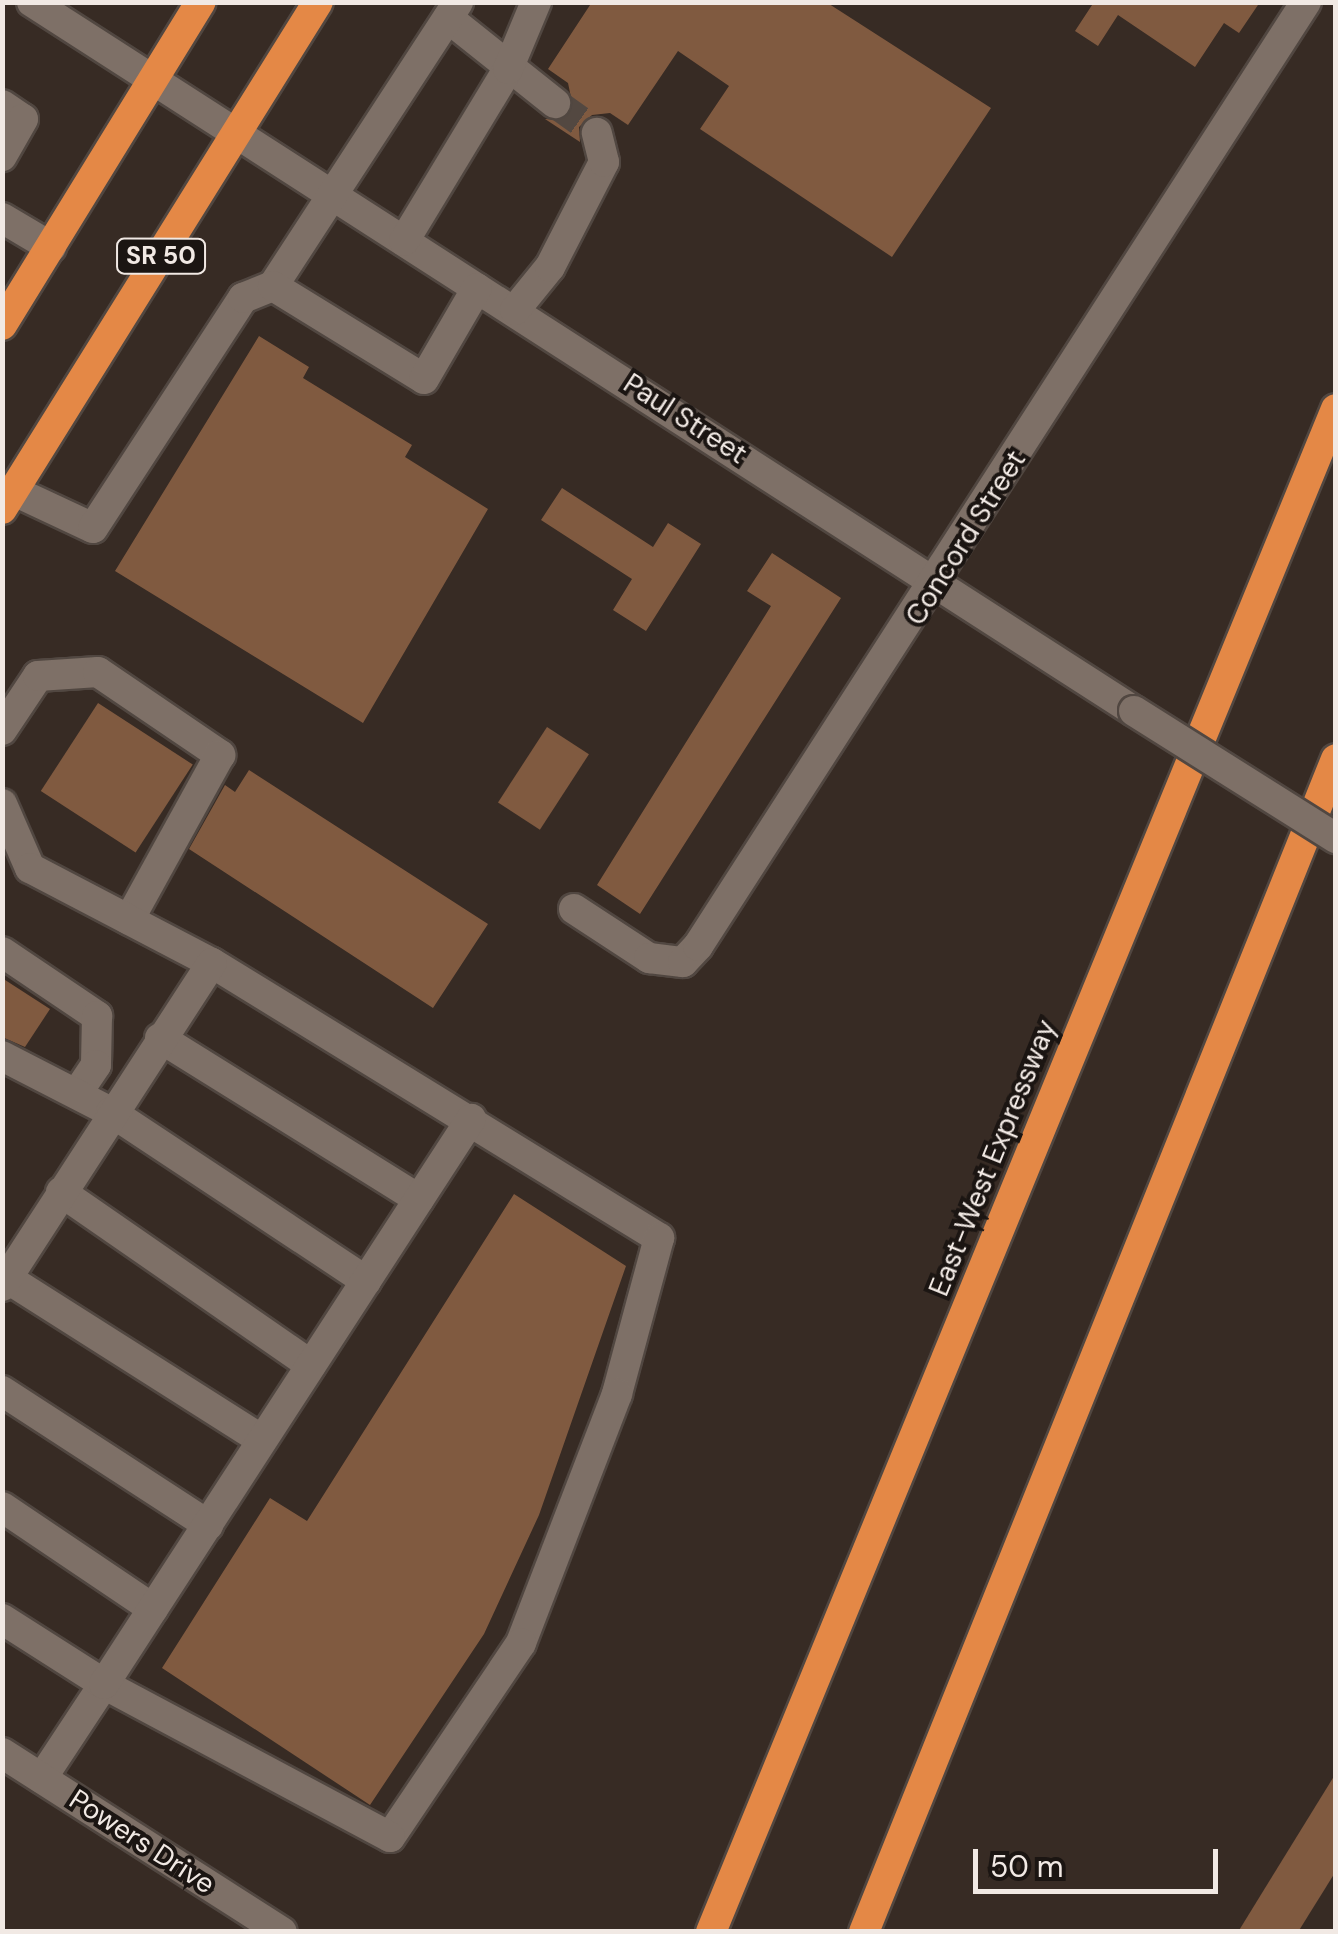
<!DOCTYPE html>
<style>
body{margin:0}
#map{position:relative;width:1338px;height:1934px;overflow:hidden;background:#372b24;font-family:"DM Sans",sans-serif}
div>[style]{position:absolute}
.building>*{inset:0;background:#805a40;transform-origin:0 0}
.minor-tunnel>*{height:30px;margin-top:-15px;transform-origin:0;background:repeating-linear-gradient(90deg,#534841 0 30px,transparent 0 45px)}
.roads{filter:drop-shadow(2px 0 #514741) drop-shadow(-2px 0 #514741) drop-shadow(0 2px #514741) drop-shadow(0 -2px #514741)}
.minor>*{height:30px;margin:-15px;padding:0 15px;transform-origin:15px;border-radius:15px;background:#7e7067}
.highway>*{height:30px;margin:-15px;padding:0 15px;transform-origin:15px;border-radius:15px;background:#e48846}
.bridges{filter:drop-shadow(2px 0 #514741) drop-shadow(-2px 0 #514741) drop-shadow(0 2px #514741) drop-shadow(0 -2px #514741)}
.minor-bridge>*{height:30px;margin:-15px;padding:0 15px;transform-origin:15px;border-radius:15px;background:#7e7067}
span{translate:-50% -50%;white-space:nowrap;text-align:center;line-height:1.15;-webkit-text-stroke:8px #1b1512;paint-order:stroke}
.shield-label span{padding:2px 8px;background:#1b1512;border:2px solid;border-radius:8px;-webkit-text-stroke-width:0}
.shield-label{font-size:25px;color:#f1e9e4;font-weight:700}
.street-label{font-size:28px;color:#f1e9e4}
.frame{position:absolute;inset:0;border:5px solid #f1e9e4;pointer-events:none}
.scale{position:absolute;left:973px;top:1849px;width:245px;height:45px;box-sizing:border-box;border:5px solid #f1e9e4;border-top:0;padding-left:12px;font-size:30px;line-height:35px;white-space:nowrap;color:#f1e9e4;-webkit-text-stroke:8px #1b1512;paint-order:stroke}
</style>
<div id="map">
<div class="building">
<div style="clip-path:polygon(592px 2px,826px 2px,991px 108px,892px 257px,700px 129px,729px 86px,678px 51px,628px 125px,610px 113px,592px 115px,579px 127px,580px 142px,545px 119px,563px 120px,573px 107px,568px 83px,548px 69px)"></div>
<div style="clip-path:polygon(1094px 2px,1260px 2px,1239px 33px,1224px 23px,1195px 67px,1118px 15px,1098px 46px,1075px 31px)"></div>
<div style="clip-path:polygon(259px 336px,309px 367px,303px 378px,412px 445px,405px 457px,488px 509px,363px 723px,115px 571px)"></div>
<div style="clip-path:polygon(562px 488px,653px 547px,668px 523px,701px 544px,646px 631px,613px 610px,632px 579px,541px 520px)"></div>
<div style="clip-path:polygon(772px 553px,841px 598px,640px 914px,597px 885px,771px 606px,747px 591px)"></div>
<div style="left:98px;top:703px;width:113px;height:105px;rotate:33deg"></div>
<div style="left:547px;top:727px;width:50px;height:90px;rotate:33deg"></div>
<div style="clip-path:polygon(249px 770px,488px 924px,433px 1008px,189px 849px,225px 785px,235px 792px)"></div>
<div style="clip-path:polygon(2px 978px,50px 1009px,25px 1047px,2px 1037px)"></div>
<div style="clip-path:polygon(514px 1194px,626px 1266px,539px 1515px,484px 1634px,370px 1805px,162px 1668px,270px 1498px,307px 1521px)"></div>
<div style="clip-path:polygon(1336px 1773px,1336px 1871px,1298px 1932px,1238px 1932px)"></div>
</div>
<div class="minor-tunnel">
<div style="left:555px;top:103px;width:52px;rotate:35.5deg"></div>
</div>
<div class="roads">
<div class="minor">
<div style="left:32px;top:2px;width:1310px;rotate:32.76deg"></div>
<div style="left:448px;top:18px;width:137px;rotate:38.5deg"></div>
<div style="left:2px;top:105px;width:25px;rotate:34deg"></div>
<div style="left:23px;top:119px;width:43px;rotate:119.6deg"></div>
<div style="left:2px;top:218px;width:57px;rotate:30.6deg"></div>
<div style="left:404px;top:241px;width:201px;rotate:-58.8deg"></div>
<div style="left:508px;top:69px;width:73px;rotate:-67.3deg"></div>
<div style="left:273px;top:286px;width:339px;rotate:-56.9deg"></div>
<div style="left:515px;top:310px;width:55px;rotate:-50.9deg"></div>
<div style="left:550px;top:267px;width:118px;rotate:-62.8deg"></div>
<div style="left:604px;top:162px;width:30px;rotate:-104deg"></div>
<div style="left:14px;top:491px;width:87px;rotate:25.1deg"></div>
<div style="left:93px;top:528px;width:275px;rotate:-56.9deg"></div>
<div style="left:243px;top:298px;width:32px;rotate:-22deg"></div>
<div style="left:273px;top:286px;width:177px;rotate:31.6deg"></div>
<div style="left:424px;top:379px;width:105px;rotate:-59.8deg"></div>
<div style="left:2px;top:730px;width:65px;rotate:-56.3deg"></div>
<div style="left:38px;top:676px;width:60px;rotate:-3.8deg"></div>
<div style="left:98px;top:672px;width:148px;rotate:34.2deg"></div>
<div style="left:220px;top:755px;width:188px;rotate:118.9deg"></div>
<div style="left:2px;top:804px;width:70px;rotate:66.4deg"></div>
<div style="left:30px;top:868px;width:205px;rotate:27.6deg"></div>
<div style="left:212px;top:963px;width:525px;rotate:31.6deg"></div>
<div style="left:659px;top:1238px;width:162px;rotate:105.1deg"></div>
<div style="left:617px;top:1394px;width:267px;rotate:111.1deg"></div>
<div style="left:521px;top:1643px;width:234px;rotate:124deg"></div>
<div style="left:390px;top:1837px;width:324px;rotate:-151.9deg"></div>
<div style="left:104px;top:1684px;width:113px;rotate:123.4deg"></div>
<div style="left:574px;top:909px;width:90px;rotate:33.2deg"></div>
<div style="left:649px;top:958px;width:34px;rotate:7deg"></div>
<div style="left:683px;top:962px;width:22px;rotate:-47deg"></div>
<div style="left:698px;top:946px;width:1123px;rotate:-57.22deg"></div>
<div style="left:2px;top:952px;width:115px;rotate:34deg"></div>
<div style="left:97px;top:1016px;width:49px;rotate:91.2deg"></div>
<div style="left:96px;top:1065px;width:32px;rotate:124deg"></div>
<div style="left:160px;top:1038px;width:305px;rotate:31.9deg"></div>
<div style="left:2px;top:1056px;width:123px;rotate:27.2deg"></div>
<div style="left:111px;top:1112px;width:306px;rotate:33.5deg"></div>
<div style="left:61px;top:1192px;width:304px;rotate:34.7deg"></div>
<div style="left:2px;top:1275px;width:308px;rotate:32.4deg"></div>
<div style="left:2px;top:1286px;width:385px;rotate:-57deg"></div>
<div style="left:2px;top:1391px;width:246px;rotate:33deg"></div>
<div style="left:2px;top:1507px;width:182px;rotate:34deg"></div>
<div style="left:2px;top:1619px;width:121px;rotate:32.5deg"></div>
<div style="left:104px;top:1684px;width:674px;rotate:-56.99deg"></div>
<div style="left:2px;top:1753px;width:332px;rotate:32.6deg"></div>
</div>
<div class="highway">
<div style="left:2px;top:325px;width:379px;rotate:-58.4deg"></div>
<div style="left:2px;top:509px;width:597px;rotate:-58.07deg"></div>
<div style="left:711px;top:1932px;width:1646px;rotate:-67.69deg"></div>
<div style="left:864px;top:1932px;width:1264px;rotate:-68.08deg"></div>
</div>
</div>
<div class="bridges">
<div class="minor-bridge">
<div style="left:1134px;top:711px;width:239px;rotate:32.2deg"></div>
</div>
</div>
<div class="shield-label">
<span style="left:161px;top:256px">SR 50</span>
</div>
<div class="street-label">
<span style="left:685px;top:419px;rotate:33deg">Paul Street</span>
<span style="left:966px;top:538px;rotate:-58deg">Concord Street</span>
<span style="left:993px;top:1158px;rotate:-68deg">East-West Expressway</span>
<span style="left:142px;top:1842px;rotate:33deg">Powers Drive</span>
</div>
<div class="frame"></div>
<div class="scale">50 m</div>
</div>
